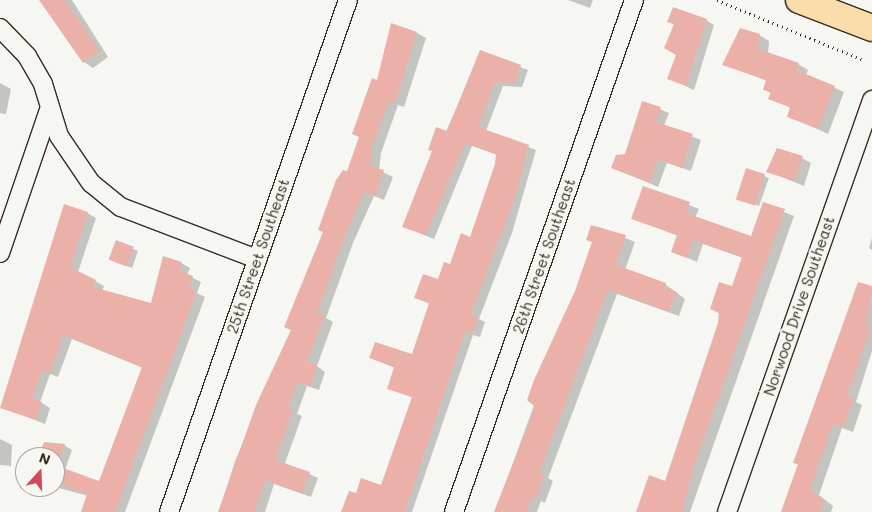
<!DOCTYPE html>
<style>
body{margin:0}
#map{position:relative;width:872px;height:512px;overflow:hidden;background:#f6f6f2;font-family:Mali,sans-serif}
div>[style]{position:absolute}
.shadow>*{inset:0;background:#0003}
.building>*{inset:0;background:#ebb1a9;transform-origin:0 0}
.path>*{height:3px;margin-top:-1.5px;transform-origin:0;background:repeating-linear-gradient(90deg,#3b2a1e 0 1px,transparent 0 5px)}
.roads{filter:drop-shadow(1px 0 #3b2a1e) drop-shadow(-1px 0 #3b2a1e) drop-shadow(0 1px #3b2a1e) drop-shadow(0 -1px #3b2a1e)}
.minor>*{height:18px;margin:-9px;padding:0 9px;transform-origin:9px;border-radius:9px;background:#f6f6f2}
.primary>*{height:26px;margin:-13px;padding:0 13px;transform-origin:13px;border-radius:13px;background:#f9deab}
span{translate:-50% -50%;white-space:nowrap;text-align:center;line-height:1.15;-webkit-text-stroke:4.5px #f6f6f2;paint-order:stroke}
.street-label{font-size:15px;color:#3b2a1e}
.north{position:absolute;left:15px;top:447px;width:50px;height:50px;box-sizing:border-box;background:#f6f6f2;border:1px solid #aba49d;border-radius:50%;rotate:20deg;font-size:14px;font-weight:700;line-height:20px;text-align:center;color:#3b2a1e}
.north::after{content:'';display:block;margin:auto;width:18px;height:22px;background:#d1495b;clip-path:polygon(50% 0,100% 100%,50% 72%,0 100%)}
</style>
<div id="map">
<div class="shadow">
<div style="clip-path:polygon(40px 0,72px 0,108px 57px,93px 68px,84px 62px)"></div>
<div style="clip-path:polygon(568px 0,593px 0,590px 8px)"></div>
<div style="clip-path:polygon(706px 20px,714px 25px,694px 90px,668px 78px,677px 55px,675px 25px,669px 21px)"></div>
<div style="clip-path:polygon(417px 33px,426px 38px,404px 107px,398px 105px,381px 153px,379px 170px,393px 177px,384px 200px,374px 196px,353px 243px,326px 318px,333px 322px,317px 366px,325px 372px,319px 390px,307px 386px,297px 414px,302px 416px,285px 463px,318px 478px,311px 497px,274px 484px,265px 512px,219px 512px,235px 461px,292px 331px,285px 327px,348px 173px,378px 81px)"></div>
<div style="clip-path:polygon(759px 35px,769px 41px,768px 54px,798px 64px,808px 70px,806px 75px,844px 92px,828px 134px,789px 116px,791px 108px,770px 99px,772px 94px,764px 89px,767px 81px,724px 64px)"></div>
<div style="clip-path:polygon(481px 52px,528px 70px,522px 87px,503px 86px,486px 131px,536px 150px,512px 233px,479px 319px,485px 322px,480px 337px,473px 335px,412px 512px,341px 512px,356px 495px,382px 487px,413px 398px,389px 388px,395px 368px,371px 358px,412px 356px,430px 304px,416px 298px,439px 281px,471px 238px,496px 165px,497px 155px,472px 146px,434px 239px,404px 227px)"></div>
<div style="clip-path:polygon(0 83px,11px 89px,6px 114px,0 113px)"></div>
<div style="clip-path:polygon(643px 102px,669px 113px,664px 126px,701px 140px,691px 171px,667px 163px,658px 187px,612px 167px,626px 155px)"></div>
<div style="clip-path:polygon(802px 158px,811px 163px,804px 186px,767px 171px)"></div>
<div style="clip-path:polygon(747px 169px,769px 178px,759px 206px,742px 200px)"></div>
<div style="clip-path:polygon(643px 187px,699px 209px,695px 218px,752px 238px,764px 204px,794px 216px,690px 512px,638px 512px,666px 482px,719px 324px,720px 314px,711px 309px,733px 287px,743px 258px,703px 244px,697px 262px,672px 251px,678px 236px,632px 218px)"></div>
<div style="clip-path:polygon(87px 213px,96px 218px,78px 272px,104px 286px,102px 291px,151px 305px,181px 263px,190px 268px,187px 275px,201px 282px,197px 293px,205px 297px,125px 512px,82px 512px,88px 496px,55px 487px,55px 457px,40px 457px,64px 445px,72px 450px,65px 470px,99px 483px,143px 368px,72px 339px,58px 377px,50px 374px,40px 402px,50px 408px,45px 424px,2px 407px)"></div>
<div style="clip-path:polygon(599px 227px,635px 242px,625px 270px,665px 284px,685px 299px,679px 316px,617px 294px,548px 478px,553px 481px,545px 503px,541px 501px,537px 512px,495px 512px)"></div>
<div style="clip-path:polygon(872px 238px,872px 250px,869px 248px)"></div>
<div style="clip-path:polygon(117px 242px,138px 251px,132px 268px,115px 262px)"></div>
<div style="clip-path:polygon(859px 283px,872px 288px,872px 351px,856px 402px,862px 405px,853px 432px,842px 428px,819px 495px,833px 506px,831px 512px,782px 512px,799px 465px,794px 462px)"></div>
<div style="clip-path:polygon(0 439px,12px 445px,11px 466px,0 465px)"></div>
</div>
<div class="building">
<div style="clip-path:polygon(39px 0,64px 0,100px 51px,83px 63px)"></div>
<div style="clip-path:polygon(673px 7px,707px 19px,686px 86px,667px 79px,676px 55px,664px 48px,674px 24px,667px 22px)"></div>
<div style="clip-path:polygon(391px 23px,417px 32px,395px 103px,389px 101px,372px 147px,370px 166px,384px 170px,375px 196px,364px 192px,344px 238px,317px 313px,324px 315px,307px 362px,317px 365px,310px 386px,297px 382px,288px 408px,293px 410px,275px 460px,310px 472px,302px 493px,265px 480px,254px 512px,218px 512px,256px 405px,291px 330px,284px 327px,323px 232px,318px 230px,336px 180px,343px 170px,347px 171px,359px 137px,352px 134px,372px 78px,377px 80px)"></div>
<div style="clip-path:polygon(740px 28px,760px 34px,758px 49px,799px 63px,796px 70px,835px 86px,818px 129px,787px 117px,790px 107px,768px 99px,771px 92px,763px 90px,766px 80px,722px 65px)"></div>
<div style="clip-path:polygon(480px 50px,521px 65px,515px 83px,495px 82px,478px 127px,529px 145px,515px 197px,471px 314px,478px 317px,472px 333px,465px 331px,405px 512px,341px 512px,349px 491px,356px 493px,361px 478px,381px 485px,412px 397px,387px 389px,394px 367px,369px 358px,375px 342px,412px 354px,429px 303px,414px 298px,423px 274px,438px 279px,444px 262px,450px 264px,461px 233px,470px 237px,495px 164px,496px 154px,465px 143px,426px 235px,402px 227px,432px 151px,428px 150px,436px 127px,447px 131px)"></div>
<div style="clip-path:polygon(642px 101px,661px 107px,656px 122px,693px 134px,682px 168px,658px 159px,650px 183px,611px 168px,616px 155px,625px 154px)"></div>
<div style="clip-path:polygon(777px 148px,803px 156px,794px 181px,766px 172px)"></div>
<div style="left:746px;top:168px;width:20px;height:33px;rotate:18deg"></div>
<div style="clip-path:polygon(643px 186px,690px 202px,686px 213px,751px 236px,763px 202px,785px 209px,693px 469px,682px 512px,636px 512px,649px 475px,665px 481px,718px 323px,719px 312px,710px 309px,719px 282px,732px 286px,742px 257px,693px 240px,687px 258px,671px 252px,677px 235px,631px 219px)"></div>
<div style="clip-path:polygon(64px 204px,88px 212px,70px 267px,96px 280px,93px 287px,151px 303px,163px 256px,182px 262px,179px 271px,193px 276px,189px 288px,197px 291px,115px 512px,81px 512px,87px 494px,55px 482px,55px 465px,99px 481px,142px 367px,63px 335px,50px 373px,42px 370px,32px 398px,42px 402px,36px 420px,0 408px)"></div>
<div style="clip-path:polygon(591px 225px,626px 235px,616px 265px,666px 283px,664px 288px,677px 292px,669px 312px,608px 289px,539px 473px,544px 475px,536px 498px,532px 497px,526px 512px,494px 512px,535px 407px,527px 400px,534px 380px,575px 291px,592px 242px,586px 240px)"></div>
<div style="left:116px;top:240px;width:19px;height:21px;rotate:21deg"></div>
<div style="clip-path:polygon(858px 282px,872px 286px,866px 328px,870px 329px,847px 396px,854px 399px,843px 427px,833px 424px,810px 489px,824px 500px,820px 512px,781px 512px,798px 464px,793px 463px)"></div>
<div style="clip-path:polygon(44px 442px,65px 444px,60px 457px,38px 457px)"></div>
</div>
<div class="path">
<div style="left:717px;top:0;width:158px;rotate:22.3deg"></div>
</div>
<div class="roads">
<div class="minor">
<div style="left:0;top:28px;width:39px;rotate:46deg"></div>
<div style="left:27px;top:56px;width:32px;rotate:60deg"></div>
<div style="left:43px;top:84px;width:54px;rotate:72.9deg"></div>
<div style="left:59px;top:136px;width:57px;rotate:55.8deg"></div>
<div style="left:91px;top:183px;width:38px;rotate:39deg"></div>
<div style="left:121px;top:207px;width:146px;rotate:20.9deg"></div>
<div style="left:0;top:253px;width:151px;rotate:-71.1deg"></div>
<div style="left:169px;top:512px;width:542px;rotate:-70.73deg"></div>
<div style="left:454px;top:512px;width:543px;rotate:-70.63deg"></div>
<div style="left:727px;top:512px;width:437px;rotate:-70.6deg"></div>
</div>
<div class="primary">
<div style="left:799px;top:0;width:78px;rotate:21deg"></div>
</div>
</div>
<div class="street-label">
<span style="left:258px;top:256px;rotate:-71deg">25th Street Southeast</span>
<span style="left:544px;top:256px;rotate:-71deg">26th Street Southeast</span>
<span style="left:799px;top:306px;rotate:-71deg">Norwood Drive Southeast</span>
</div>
<div class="north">N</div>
</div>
